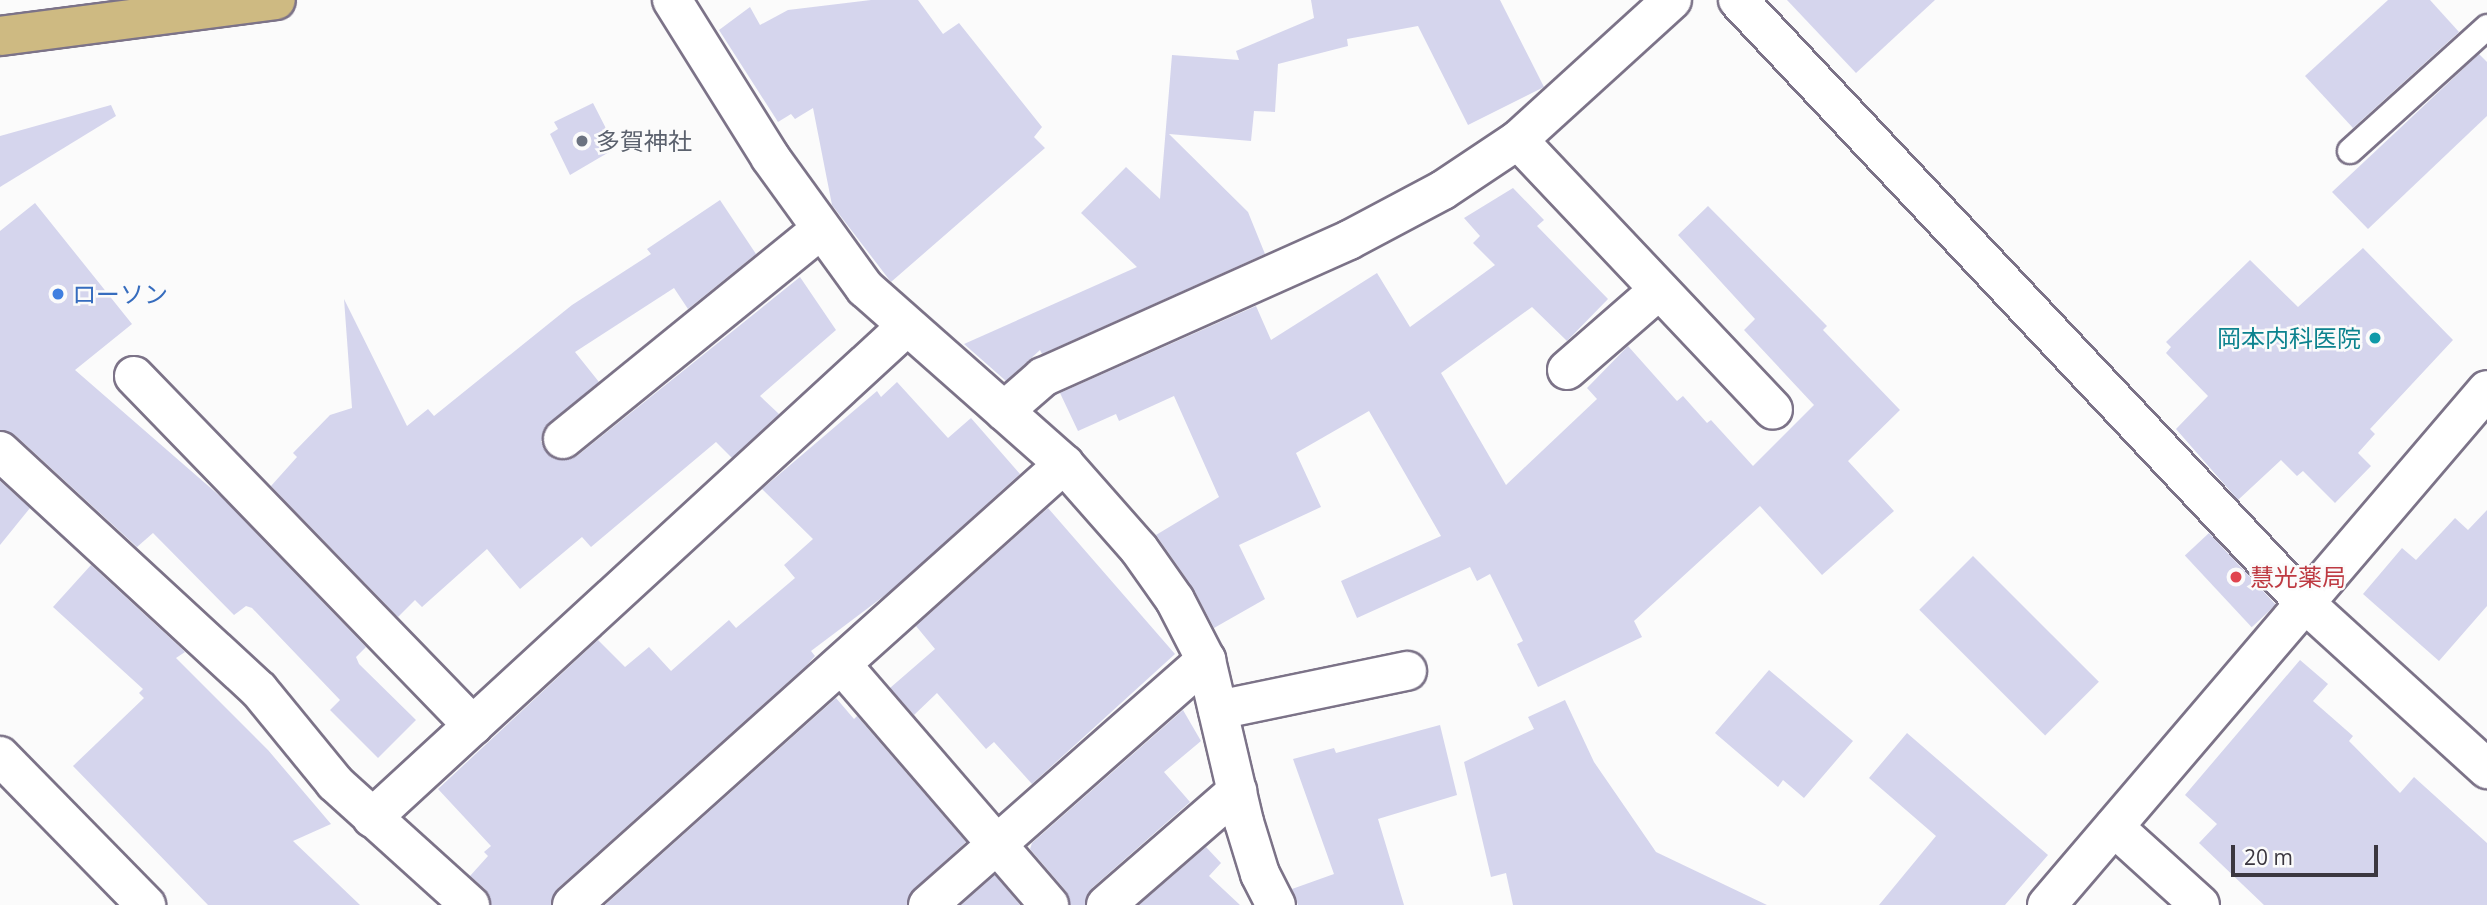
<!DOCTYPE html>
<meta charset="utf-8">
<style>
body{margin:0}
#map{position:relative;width:2487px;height:905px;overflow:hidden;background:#fbfbfb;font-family:"Open Sans","Noto Sans JP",sans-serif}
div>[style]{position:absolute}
.building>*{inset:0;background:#d5d5ed;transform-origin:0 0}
.roads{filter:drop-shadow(2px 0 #7c7388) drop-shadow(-2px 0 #7c7388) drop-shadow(0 2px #7c7388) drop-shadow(0 -2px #7c7388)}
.service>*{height:24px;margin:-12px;padding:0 12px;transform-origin:12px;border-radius:12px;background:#fff}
.minor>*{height:38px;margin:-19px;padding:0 19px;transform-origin:19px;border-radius:19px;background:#fff}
.trunk>*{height:38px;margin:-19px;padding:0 19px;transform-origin:19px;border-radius:19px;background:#ceba82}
.dots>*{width:19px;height:19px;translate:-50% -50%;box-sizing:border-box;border:4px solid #fbfbfb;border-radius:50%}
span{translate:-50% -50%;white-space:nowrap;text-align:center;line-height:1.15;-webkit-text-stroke:5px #fbfbfb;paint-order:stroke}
.worship-label{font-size:24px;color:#5b616d}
.left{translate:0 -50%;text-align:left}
.shop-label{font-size:24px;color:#366cbe}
.culture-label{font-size:24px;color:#0d838f}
.right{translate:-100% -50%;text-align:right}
.health-label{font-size:24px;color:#be3a42}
.scale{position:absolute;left:2231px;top:845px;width:147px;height:32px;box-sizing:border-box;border:4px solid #3b3740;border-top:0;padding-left:9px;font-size:21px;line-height:24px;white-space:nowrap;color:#3b3740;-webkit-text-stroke:5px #fbfbfb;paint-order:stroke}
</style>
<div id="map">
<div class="building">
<div style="clip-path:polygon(871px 0,918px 0,943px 34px,959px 23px,1042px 127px,1034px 137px,1045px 148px,891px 282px,832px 205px,813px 108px,795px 119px,791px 114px,778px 122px,719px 30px,750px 7px,760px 25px,788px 10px)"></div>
<div style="clip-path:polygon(1311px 0,1500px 0,1544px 87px,1468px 125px,1418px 26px,1347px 39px,1348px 46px,1278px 64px,1275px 112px,1254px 111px,1251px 141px,1169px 134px,1248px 212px,1265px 254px,1042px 354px,1040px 350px,1006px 381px,964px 344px,1137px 267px,1081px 213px,1126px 167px,1160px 199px,1172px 55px,1239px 60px,1236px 51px,1314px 18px)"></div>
<div style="clip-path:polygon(1787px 0,1935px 0,1856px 73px)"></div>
<div style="clip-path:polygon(2388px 0,2430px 0,2459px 32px,2353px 128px,2305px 76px)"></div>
<div style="clip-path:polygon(2479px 54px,2487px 62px,2487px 116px,2368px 229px,2332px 192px)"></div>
<div style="clip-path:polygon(593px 103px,616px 148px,570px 175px,550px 134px,558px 129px,554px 122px)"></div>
<div style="clip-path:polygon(111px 105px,116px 116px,0 187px,0 136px)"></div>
<div style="clip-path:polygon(1513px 188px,1544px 220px,1537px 226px,1608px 299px,1567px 341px,1532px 307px,1441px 373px,1506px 485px,1597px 399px,1587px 388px,1628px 346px,1677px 401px,1683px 396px,1707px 423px,1711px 420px,1753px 466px,1814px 405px,1744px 330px,1755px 319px,1678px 235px,1708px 206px,1827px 326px,1823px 330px,1900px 410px,1848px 461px,1894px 511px,1822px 575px,1760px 506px,1634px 621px,1642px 637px,1538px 687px,1517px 644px,1523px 641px,1490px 574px,1477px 581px,1470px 567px,1357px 618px,1341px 581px,1441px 536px,1369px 411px,1296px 453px,1321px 507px,1239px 545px,1265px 599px,1214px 628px,1193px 588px,1156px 535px,1219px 497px,1174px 396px,1119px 421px,1116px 414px,1078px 431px,1060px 393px,1256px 306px,1271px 340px,1377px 273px,1410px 327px,1495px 265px,1473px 243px,1480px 236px,1464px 218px)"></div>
<div style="clip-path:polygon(720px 200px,756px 254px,688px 309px,674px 288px,575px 352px,599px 382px,549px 423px,541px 442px,555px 459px,577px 456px,800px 277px,836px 330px,760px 396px,779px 414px,732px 458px,716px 442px,591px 547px,582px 537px,520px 589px,487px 549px,422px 607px,415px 600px,398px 617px,271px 486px,297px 457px,293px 453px,330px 415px,352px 408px,344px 299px,407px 426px,428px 409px,434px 416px,572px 305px,651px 254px,647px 249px)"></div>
<div style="clip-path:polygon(35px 203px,132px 324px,75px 370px,221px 497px,366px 647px,356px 657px,359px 664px,416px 720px,378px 758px,330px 710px,340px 700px,252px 608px,246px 606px,234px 615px,153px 533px,137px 547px,15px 435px,0 430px,0 231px)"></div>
<div style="clip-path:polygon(2363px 248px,2453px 340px,2370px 429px,2375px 434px,2358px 453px,2371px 466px,2335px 503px,2303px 471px,2297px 476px,2281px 460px,2238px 500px,2176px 429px,2208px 396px,2166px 353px,2171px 347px,2166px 342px,2250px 260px,2298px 307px)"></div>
<div style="clip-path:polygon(897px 382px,948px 438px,971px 418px,1020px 474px,888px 593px,811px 651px,815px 656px,807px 665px,557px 889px,551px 905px,491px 905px,485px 889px,470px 876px,488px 856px,484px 852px,491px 846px,438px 789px,598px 640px,625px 667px,649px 647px,671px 671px,729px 620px,736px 628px,795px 578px,784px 565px,813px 539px,762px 489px,877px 391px,881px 397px)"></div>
<div style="clip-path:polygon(0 481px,30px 508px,0 545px)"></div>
<div style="clip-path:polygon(1048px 508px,1175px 654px,1032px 784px,994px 742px,986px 749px,937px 693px,914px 715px,890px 688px,935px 649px,916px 626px)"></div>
<div style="clip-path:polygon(2487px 510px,2487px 606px,2439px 661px,2363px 594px,2402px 548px,2416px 560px,2455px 518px,2468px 530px)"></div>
<div style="left:2209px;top:533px;width:98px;height:33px;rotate:47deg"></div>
<div style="left:1973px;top:556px;width:178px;height:76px;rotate:45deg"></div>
<div style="clip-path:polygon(91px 565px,182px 649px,185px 652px,176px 658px,268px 750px,331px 824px,293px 841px,360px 905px,208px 905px,73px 766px,144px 698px,139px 693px,143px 689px,53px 607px)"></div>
<div style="clip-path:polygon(2300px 660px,2328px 684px,2313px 701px,2353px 736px,2349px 741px,2400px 793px,2414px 777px,2487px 843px,2487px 905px,2264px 905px,2199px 843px,2217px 824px,2185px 795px)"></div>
<div style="clip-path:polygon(1769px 670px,1853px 741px,1804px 798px,1783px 780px,1778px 787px,1715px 733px)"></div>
<div style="clip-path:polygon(836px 698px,854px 719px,857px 716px,966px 842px,914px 889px,907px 905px,605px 905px)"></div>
<div style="clip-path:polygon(1565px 700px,1594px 762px,1656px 852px,1767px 905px,1513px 905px,1506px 873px,1491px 877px,1464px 762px,1534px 729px,1528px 717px)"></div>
<div style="clip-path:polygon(1183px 710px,1201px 741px,1164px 772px,1190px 802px,1092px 888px,1085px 905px,1070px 905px,1066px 891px,1030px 849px,1032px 843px)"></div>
<div style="clip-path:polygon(1440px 725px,1457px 795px,1378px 819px,1404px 905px,1298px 905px,1292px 889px,1334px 874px,1293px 759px,1334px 748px,1336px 753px)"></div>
<div style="clip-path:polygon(1907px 733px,2048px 855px,2005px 905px,1879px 905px,1936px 836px,1869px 778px)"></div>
<div style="clip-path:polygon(1206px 847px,1221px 863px,1209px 876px,1240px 905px,1139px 905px)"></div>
<div style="clip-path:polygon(995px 875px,1020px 905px,961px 905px)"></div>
</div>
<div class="roads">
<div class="service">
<div style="left:2350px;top:151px;width:185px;rotate:-42.1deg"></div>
</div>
<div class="minor">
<div style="left:672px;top:0;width:185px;rotate:58deg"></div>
<div style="left:770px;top:157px;width:162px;rotate:54.1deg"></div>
<div style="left:865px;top:288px;width:266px;rotate:41.5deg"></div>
<div style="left:1064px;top:464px;width:113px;rotate:48.6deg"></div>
<div style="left:1139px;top:549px;width:62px;rotate:54.8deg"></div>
<div style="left:1175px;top:600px;width:68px;rotate:62.7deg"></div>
<div style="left:1206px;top:660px;width:166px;rotate:76.8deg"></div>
<div style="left:1244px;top:822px;width:54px;rotate:72.9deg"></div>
<div style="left:1260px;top:874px;width:35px;rotate:63deg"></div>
<div style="left:1738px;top:0;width:831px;rotate:46.76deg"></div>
<div style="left:2307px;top:605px;width:244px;rotate:42.3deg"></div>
<div style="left:1518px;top:140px;width:371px;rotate:46.6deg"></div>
<div style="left:1567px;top:370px;width:122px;rotate:-41deg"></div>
<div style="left:134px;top:376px;width:487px;rotate:45.9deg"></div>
<div style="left:1004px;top:411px;width:52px;rotate:-41.1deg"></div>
<div style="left:1043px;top:377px;width:335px;rotate:-24.1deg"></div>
<div style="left:1349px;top:240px;width:106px;rotate:-28deg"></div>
<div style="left:1443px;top:190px;width:90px;rotate:-33.7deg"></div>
<div style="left:1518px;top:140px;width:208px;rotate:-42.3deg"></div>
<div style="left:563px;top:439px;width:331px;rotate:-39.1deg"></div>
<div style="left:0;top:451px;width:352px;rotate:42.7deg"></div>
<div style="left:259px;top:690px;width:120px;rotate:50.7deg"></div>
<div style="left:335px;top:783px;width:182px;rotate:42.1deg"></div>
<div style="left:842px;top:665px;width:317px;rotate:49.2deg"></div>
<div style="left:1218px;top:710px;width:193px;rotate:-11.7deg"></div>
<div style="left:0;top:756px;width:209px;rotate:45.6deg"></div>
<div style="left:372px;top:818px;width:725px;rotate:-42.6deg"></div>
<div style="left:2114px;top:827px;width:116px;rotate:42.2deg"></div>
<div style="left:572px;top:905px;width:661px;rotate:-41.87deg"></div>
<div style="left:928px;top:905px;width:371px;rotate:-41.4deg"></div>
<div style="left:1106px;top:905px;width:174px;rotate:-41deg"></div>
<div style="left:2047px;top:905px;width:677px;rotate:-49.49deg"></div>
</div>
<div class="trunk">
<div style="left:0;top:36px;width:278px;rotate:-7.4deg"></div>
</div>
</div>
<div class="dots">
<div style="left:582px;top:141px;background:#6b7280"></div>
<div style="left:58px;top:294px;background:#3f7fe0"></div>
<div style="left:2375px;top:338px;background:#0f9aa8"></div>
<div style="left:2236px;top:577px;background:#e0444e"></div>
</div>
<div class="worship-label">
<span class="left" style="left:596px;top:141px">多賀神社</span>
</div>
<div class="shop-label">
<span class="left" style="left:72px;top:294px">ローソン</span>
</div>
<div class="culture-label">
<span class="right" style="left:2361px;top:338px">岡本内科医院</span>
</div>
<div class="health-label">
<span class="left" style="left:2250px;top:577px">慧光薬局</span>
</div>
<div class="scale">20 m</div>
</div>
